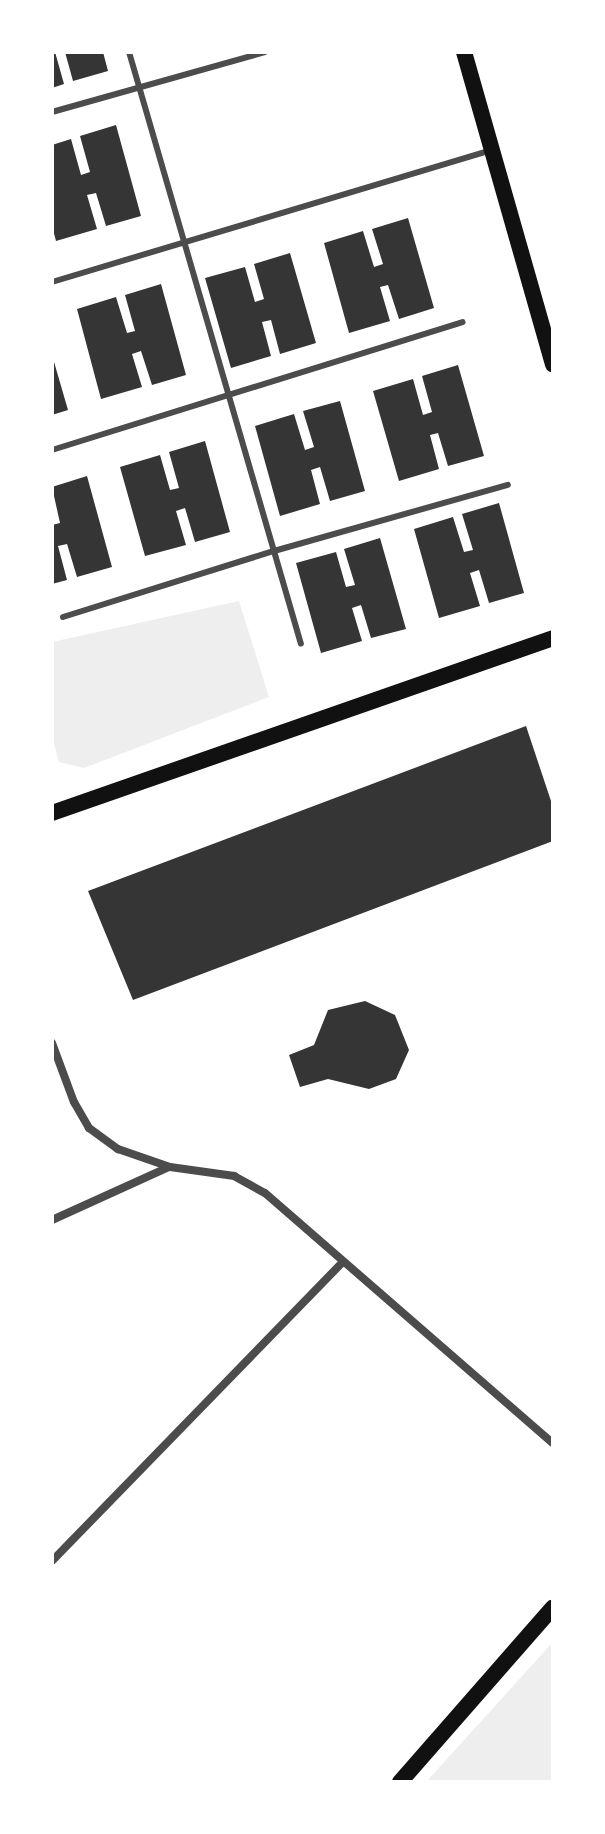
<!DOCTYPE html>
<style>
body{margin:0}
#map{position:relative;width:605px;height:1834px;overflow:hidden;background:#fff;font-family:"Sofia Sans Condensed",sans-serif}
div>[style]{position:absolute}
.green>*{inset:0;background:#eee}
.building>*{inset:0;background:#353535}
.service>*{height:6px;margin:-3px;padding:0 3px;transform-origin:3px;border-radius:3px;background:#4c4c4c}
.minor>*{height:8px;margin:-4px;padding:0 4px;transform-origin:4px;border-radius:4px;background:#4c4c4c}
.secondary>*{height:16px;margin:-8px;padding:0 8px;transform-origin:8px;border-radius:8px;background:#111}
span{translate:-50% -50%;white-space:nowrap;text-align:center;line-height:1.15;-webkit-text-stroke:8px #fff;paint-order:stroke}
.frame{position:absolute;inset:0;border:54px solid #fff;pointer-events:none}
</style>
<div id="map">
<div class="green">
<div style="clip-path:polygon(239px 601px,269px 697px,84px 768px,59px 762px,52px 737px,52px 642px)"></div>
<div style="clip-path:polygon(553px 1642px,553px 1782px,426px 1782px)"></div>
</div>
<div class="building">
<div style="clip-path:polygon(52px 52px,55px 52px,64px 84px,52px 88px)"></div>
<div style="clip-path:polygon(65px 52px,103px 52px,108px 71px,73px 81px)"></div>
<div style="clip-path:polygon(116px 125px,141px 216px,106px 226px,96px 193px,87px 195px,97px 229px,56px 241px,52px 226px,52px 145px,71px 139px,81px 175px,90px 172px,80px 136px)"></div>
<div style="clip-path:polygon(408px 218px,434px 308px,399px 319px,388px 285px,380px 287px,390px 321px,349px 333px,324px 243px,363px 231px,374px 267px,383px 264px,372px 229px)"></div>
<div style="clip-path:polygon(290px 253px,316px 343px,280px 354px,271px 320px,262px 322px,271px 356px,231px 368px,205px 278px,245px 267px,255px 302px,264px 299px,254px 264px)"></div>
<div style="clip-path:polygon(161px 284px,186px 375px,152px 385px,141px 351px,132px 354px,142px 387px,101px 399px,77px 309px,116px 297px,127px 333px,135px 331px,125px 295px)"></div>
<div style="clip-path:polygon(52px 355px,68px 410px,52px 415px)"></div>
<div style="clip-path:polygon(458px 365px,484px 456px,448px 466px,438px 433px,430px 435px,439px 469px,399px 481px,373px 391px,413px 379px,423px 415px,432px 412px,422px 376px)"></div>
<div style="clip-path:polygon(340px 401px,365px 491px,330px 501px,320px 467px,311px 470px,320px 504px,280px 516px,255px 426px,294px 414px,305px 450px,314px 447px,303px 411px)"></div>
<div style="clip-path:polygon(205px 441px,230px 532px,195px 542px,185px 508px,176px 511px,186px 545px,145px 556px,120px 467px,160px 455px,170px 490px,179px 488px,169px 452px)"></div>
<div style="clip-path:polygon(87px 476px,112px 567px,77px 577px,67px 544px,58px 546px,67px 580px,52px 584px,52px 525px,60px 523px,52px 487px)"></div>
<div style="clip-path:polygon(499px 503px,524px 593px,489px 603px,479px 570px,470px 573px,480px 606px,439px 618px,414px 529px,453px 517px,464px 552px,473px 550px,462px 514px)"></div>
<div style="clip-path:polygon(380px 538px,406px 629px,371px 638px,361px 605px,352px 608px,362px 641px,321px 653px,296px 563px,336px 552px,346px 587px,355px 585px,344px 549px)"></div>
<div style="clip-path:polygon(526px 726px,553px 807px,553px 841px,133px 1000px,88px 891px)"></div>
<div style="clip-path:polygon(365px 1001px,395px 1015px,409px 1050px,396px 1079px,369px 1089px,328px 1079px,300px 1087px,289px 1055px,314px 1045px,328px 1010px)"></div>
</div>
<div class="service">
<div style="left:129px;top:52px;width:616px;rotate:73.8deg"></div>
<div style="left:52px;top:112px;width:221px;rotate:-15.7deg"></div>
<div style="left:52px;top:282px;width:456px;rotate:-16.7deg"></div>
<div style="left:52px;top:450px;width:430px;rotate:-17.3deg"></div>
<div style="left:63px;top:617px;width:221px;rotate:-17.4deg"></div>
<div style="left:274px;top:551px;width:243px;rotate:-15.8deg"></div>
</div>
<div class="minor">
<div style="left:52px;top:1043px;width:63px;rotate:69.6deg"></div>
<div style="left:74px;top:1102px;width:30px;rotate:60deg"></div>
<div style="left:89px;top:1128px;width:36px;rotate:36deg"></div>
<div style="left:118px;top:1149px;width:55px;rotate:19.1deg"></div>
<div style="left:170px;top:1167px;width:65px;rotate:8deg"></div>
<div style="left:234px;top:1176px;width:35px;rotate:29deg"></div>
<div style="left:265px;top:1193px;width:381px;rotate:41deg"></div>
<div style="left:52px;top:1220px;width:128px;rotate:-24.4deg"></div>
<div style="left:52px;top:1561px;width:417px;rotate:-45.8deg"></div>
</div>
<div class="secondary">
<div style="left:464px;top:52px;width:325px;rotate:74.1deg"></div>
<div style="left:52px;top:813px;width:531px;rotate:-19.25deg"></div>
<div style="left:400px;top:1782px;width:232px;rotate:-48.8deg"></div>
</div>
<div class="frame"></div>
</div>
